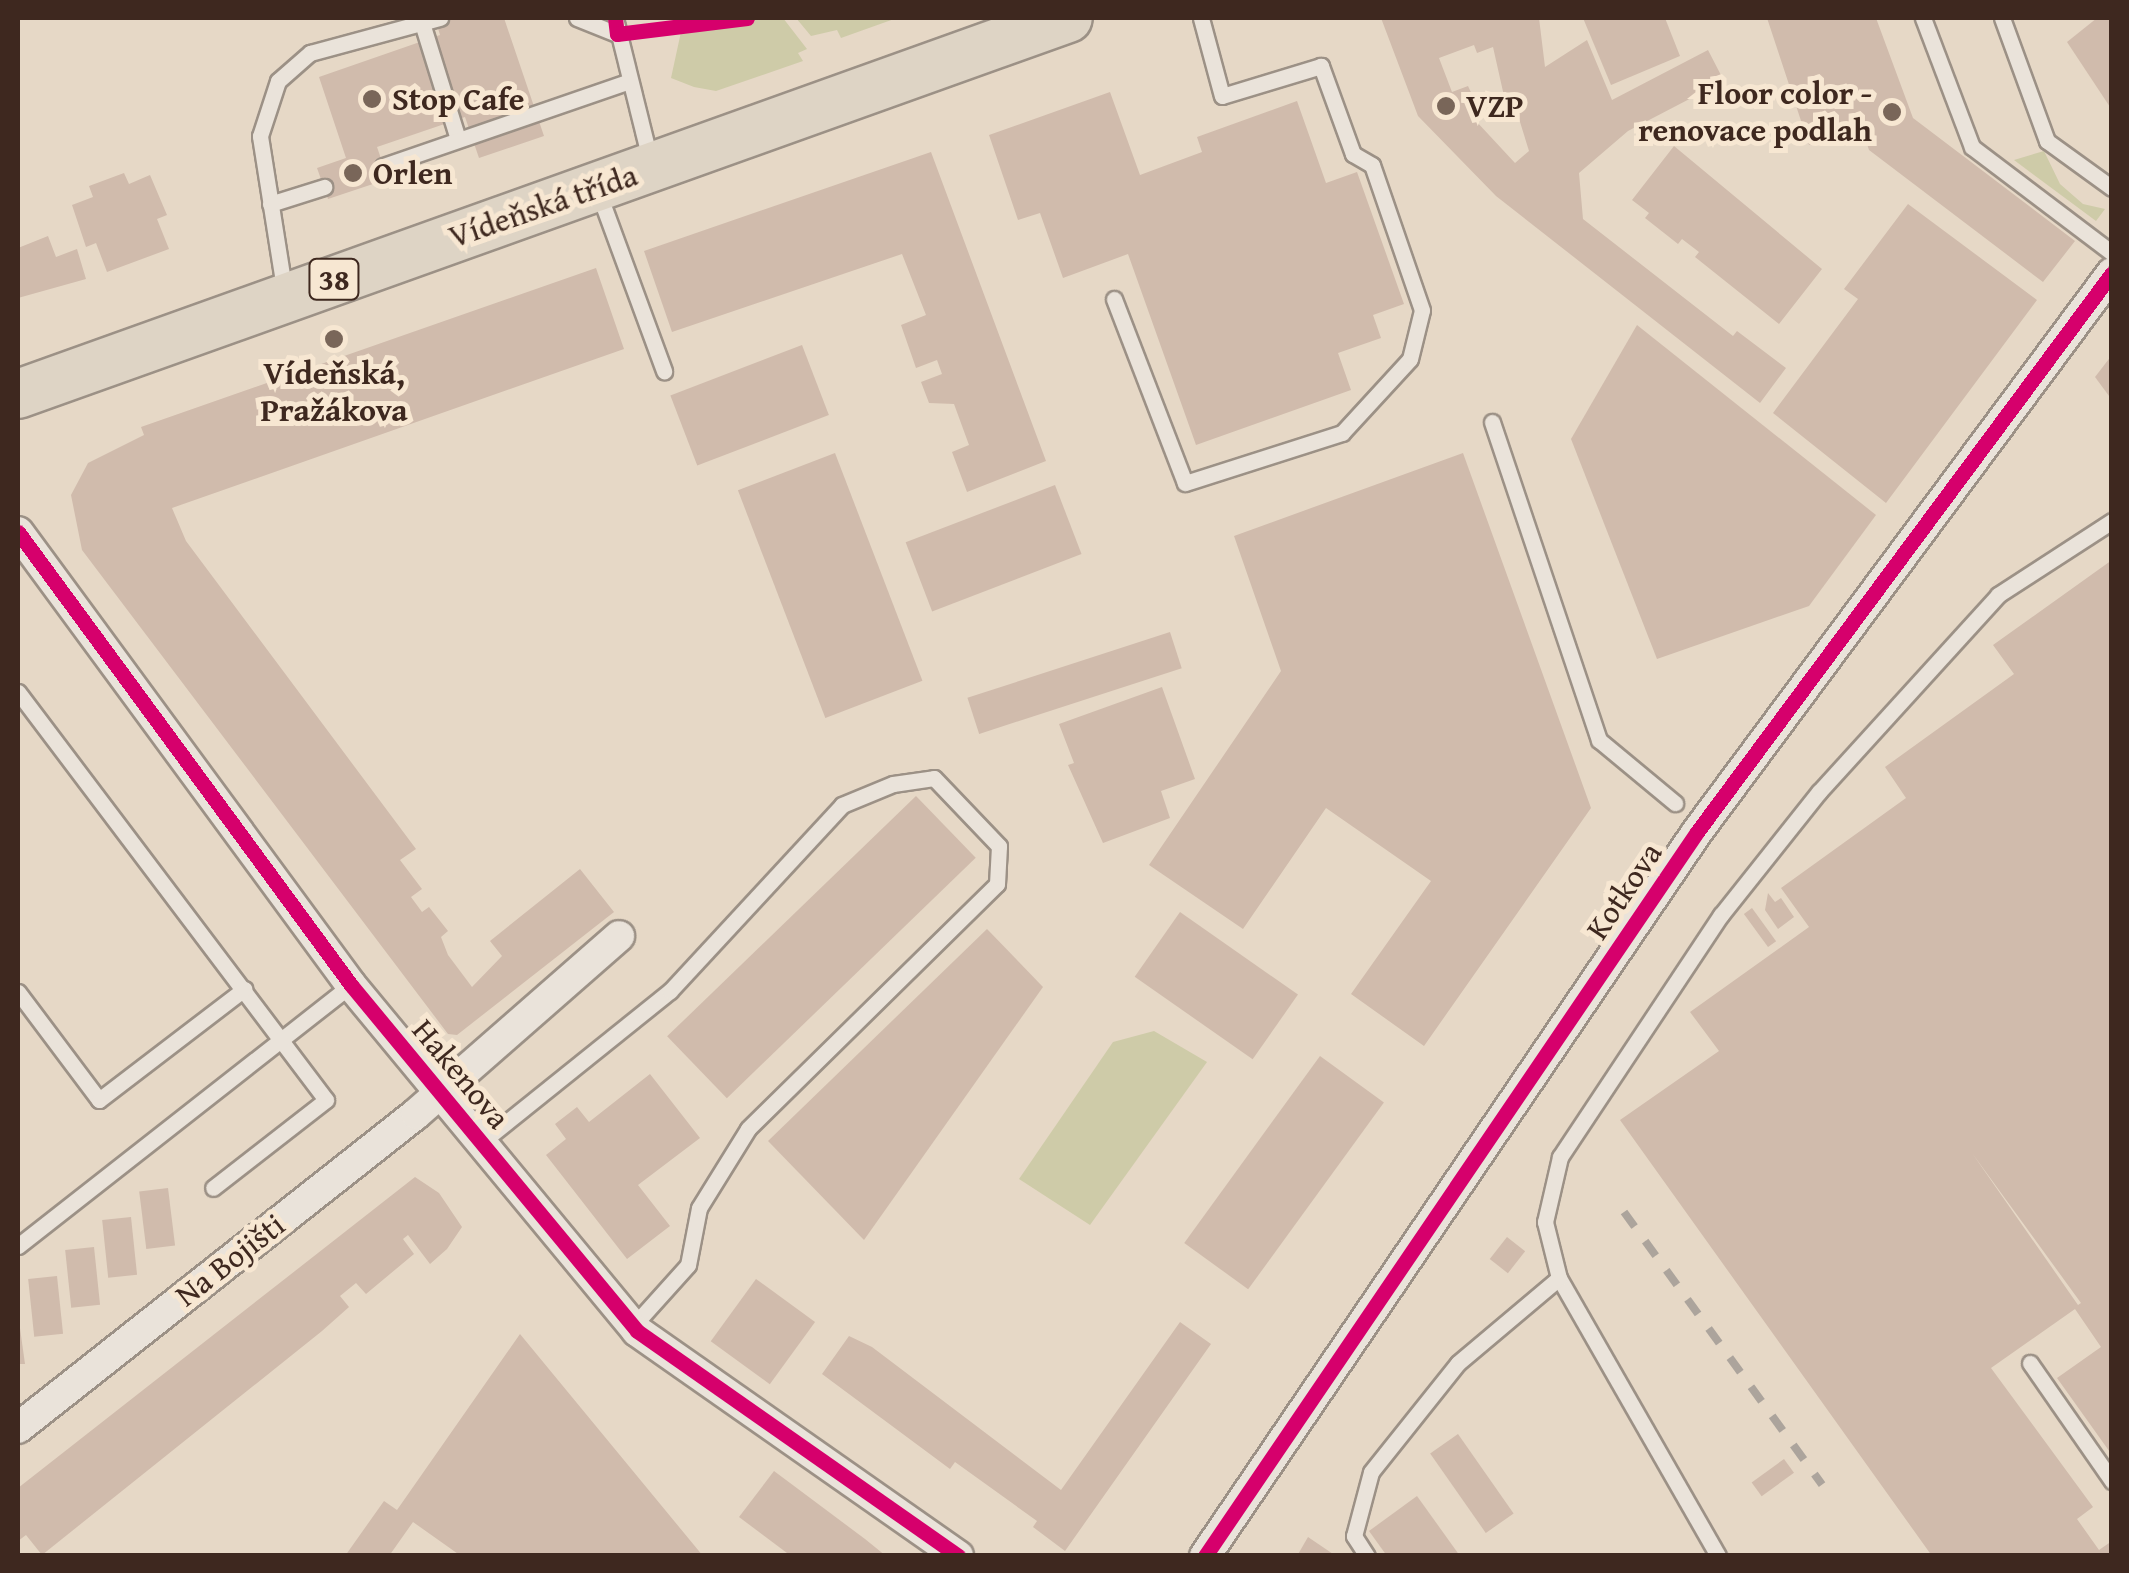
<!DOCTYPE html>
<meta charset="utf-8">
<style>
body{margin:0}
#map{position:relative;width:2129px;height:1573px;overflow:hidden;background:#e6d8c6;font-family:"Gentium Book Plus",serif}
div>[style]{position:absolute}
.green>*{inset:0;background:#cecba8}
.building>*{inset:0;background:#d0bbac;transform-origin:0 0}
.roads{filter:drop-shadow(2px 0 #9c9186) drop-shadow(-2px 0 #9c9186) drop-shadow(0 2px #9c9186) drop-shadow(0 -2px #9c9186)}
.service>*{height:15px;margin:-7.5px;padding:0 7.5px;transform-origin:7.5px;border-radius:7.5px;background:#eae3da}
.minor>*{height:30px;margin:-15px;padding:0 15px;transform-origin:15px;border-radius:15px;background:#eae3da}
.primary>*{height:48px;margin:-24px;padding:0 24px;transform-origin:24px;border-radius:24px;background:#ded4c5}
.rail>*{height:8px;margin-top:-4px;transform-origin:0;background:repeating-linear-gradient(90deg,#aca49c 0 18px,transparent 0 36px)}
.cycleway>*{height:15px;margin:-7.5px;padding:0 7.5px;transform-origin:7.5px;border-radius:7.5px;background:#d6006c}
.dots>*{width:28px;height:28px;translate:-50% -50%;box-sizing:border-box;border:5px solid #f7e7d2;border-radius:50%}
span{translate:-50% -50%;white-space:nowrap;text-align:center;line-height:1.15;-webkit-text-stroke:10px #f7e7d2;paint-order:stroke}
.shield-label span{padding:2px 8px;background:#f7e7d2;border:2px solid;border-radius:8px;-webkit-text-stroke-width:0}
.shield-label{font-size:30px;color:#3e281f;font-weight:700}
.poi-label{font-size:32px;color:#3e281f;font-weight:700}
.right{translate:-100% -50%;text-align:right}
.left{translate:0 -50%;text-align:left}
.street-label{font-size:32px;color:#3e281f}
.frame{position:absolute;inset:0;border:20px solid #3e281f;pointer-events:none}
</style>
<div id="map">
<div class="green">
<div style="clip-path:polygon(684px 18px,783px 18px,807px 49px,798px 53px,803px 61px,716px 91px,694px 87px,671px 78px)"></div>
<div style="clip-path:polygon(796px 18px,897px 18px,841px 38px,837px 30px,811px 36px)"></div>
<div style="clip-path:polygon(2044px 151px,2060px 184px,2083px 204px,2105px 209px,2096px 221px,2014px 160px)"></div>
<div style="clip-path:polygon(1154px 1031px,1207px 1062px,1090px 1225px,1019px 1179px,1113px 1042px)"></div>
</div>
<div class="building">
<div style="clip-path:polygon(435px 18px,504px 18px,544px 136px,479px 158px,465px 117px,377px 147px,388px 179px,328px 199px,317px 168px,346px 158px,319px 77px,440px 35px)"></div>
<div style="clip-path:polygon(evenodd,1381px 18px,1539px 18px,1545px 67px,1587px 40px,1612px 100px,1708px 50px,1724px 81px,1628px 131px,1579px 173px,1583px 219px,1733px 336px,1737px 331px,1786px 368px,1760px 403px,1496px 196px,1418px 116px,1381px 18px,1474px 45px,1477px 53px,1493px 47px,1504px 96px,1511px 93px,1529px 151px,1515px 163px,1476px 121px,1482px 116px,1468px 86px,1452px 92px,1439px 58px,1474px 45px)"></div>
<div style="clip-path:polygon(1583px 18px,1665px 18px,1680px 56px,1611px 85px)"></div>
<div style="clip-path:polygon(1767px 18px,1876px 18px,1913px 118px,2075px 241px,2043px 282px,1869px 150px,1861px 126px,1809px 145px)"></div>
<div style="clip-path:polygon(2097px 18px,2112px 18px,2112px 110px,2067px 42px)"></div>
<div style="clip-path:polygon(1110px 92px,1140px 175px,1202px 152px,1197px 137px,1297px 101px,1326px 183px,1357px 172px,1404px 304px,1373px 315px,1381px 338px,1338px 353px,1351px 390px,1196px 445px,1128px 254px,1063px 278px,1040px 213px,1018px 220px,989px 135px)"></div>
<div style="clip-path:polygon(1674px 146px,1822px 269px,1779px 324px,1695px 257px,1699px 252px,1682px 239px,1678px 244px,1645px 218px,1649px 213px,1632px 200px)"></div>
<div style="clip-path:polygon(931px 152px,1046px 461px,967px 492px,952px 452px,969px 445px,954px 404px,929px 403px,921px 382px,942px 374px,937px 360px,916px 368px,901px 325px,926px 315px,902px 254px,672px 332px,644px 251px)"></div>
<div style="clip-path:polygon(124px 173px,129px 184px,150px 175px,167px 215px,157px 219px,169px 249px,107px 272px,96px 243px,86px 247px,72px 205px,93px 197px,89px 186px)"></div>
<div style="clip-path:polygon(1908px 204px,2037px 300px,1886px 503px,1773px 413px,1858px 299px,1844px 289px)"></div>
<div style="clip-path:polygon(48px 236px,56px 257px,77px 249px,86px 279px,18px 298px,18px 248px)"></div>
<div style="clip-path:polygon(596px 268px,624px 349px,172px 508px,186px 541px,416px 849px,400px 860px,422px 889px,411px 897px,422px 912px,429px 907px,448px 931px,441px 937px,448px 955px,472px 987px,502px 956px,490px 941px,580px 869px,614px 912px,457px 1035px,448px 1034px,82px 550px,71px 495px,88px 463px,144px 435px,141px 427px)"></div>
<div style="clip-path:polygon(1637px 325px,1876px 515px,1809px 606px,1657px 659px,1571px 439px)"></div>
<div style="left:802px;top:345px;width:75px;height:141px;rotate:69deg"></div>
<div style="clip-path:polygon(2112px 355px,2112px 400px,2095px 377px)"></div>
<div style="left:835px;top:453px;width:244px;height:104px;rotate:69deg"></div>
<div style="clip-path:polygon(1463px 453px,1591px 808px,1424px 1046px,1351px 994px,1431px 881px,1326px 808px,1243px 929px,1149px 865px,1281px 671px,1234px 536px)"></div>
<div style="left:1055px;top:485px;width:74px;height:160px;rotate:69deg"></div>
<div style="clip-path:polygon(evenodd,2112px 560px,2112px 1455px,2057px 1378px,2101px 1347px,2075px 1309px,1991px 1368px,2093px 1507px,2077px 1519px,2099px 1550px,2112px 1541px,2112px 1556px,1932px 1556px,1620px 1120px,1719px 1051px,1690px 1012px,1809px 927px,1781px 888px,1906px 798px,1885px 767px,2014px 674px,1993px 645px,2112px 560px,1972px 1153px,2081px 1303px,2078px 1305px,1972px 1153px)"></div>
<div style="left:1170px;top:632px;width:38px;height:213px;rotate:72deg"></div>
<div style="clip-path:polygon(1162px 687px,1195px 779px,1161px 791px,1170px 818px,1103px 843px,1068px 765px,1074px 763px,1059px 724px)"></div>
<div style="left:916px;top:796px;width:86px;height:346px;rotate:46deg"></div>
<div style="clip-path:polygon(1768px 893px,1775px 902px,1781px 898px,1794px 917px,1778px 929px,1765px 910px)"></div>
<div style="left:1752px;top:908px;width:41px;height:10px;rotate:54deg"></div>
<div style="left:1180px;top:912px;width:144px;height:79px;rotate:35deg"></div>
<div style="clip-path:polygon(987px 929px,1043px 987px,864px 1240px,768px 1141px)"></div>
<div style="left:1320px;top:1056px;width:79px;height:231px;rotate:36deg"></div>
<div style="clip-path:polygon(650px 1074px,700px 1138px,638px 1185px,670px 1226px,627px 1259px,546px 1155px,566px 1139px,555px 1124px,577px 1107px,589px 1122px)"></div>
<div style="clip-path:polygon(415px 1177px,439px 1193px,462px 1227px,447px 1249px,430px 1264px,408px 1235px,403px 1239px,414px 1254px,366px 1294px,356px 1283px,340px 1296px,349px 1307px,322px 1331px,42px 1555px,26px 1535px,18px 1541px,18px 1488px)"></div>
<div style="left:168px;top:1188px;width:58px;height:29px;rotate:83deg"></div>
<div style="left:131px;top:1217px;width:58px;height:29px;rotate:84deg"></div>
<div style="left:1507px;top:1237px;width:23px;height:28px;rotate:38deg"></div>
<div style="left:94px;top:1247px;width:58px;height:29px;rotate:84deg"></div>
<div style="left:57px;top:1276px;width:58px;height:29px;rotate:84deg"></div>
<div style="left:756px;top:1279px;width:73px;height:77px;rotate:36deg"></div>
<div style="clip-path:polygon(18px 1314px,25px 1364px,18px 1364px)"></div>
<div style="clip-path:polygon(1180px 1322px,1211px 1344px,1065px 1551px,1033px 1527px,1037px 1521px,955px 1462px,950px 1469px,822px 1374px,849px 1336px,872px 1347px,1061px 1490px)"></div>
<div style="clip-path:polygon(520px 1334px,703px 1556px,461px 1556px,413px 1522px,389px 1556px,345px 1556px,384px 1501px,397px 1510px)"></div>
<div style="left:1458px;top:1434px;width:97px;height:34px;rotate:55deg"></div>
<div style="left:1784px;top:1459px;width:17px;height:40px;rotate:54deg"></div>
<div style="clip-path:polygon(774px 1471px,865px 1539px,886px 1556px,791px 1556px,739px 1517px)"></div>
<div style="clip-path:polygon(1417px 1496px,1460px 1556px,1387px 1556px,1369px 1531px)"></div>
<div style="clip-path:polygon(1308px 1537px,1336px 1556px,1297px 1556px)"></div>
</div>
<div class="roads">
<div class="service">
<div style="left:577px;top:18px;width:43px;rotate:21.8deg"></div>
<div style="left:615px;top:18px;width:150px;rotate:76.1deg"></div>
<div style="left:1923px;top:18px;width:138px;rotate:69.2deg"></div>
<div style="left:1972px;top:147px;width:176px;rotate:37.1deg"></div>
<div style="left:2002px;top:18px;width:131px;rotate:69.9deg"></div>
<div style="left:2047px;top:141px;width:80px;rotate:35.9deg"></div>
<div style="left:422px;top:23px;width:121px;rotate:72.8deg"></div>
<div style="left:383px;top:166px;width:258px;rotate:-19deg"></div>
<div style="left:599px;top:194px;width:189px;rotate:69.8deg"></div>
<div style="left:270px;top:204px;width:57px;rotate:-17.5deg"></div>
<div style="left:285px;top:294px;width:160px;rotate:-99deg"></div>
<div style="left:260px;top:136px;width:58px;rotate:-71.9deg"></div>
<div style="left:278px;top:81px;width:43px;rotate:-41.2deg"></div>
<div style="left:310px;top:53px;width:135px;rotate:-15.1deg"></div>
<div style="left:1114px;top:299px;width:197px;rotate:68.9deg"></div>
<div style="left:1185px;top:483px;width:165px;rotate:-17.7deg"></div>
<div style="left:1342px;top:433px;width:100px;rotate:-47.4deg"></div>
<div style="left:1410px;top:359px;width:50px;rotate:-76.2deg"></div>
<div style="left:1422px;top:310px;width:153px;rotate:-109deg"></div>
<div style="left:1372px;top:165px;width:22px;rotate:-150deg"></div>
<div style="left:1353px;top:154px;width:94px;rotate:-110deg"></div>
<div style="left:1321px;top:66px;width:103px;rotate:163.1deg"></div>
<div style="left:1222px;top:96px;width:81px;rotate:-105.1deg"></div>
<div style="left:1492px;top:422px;width:336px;rotate:71.4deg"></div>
<div style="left:1599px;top:740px;width:99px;rotate:39.7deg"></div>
<div style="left:18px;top:692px;width:511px;rotate:52.95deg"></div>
<div style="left:326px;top:1100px;width:143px;rotate:142.1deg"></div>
<div style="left:18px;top:992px;width:135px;rotate:53.1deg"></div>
<div style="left:99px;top:1100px;width:183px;rotate:-37.4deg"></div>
<div style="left:482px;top:1142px;width:241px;rotate:-38.8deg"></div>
<div style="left:670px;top:991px;width:253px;rotate:-47.2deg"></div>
<div style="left:842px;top:805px;width:55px;rotate:-22.4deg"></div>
<div style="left:893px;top:784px;width:41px;rotate:-8.3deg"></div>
<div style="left:934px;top:778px;width:94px;rotate:46.3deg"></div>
<div style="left:999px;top:846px;width:38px;rotate:93deg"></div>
<div style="left:997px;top:884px;width:349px;rotate:135.5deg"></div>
<div style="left:748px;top:1129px;width:93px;rotate:121.8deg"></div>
<div style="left:699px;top:1208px;width:58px;rotate:100.9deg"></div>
<div style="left:688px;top:1265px;width:82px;rotate:132deg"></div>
<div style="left:18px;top:1246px;width:423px;rotate:-38.1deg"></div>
<div style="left:1559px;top:1278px;width:320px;rotate:60.2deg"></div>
<div style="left:2030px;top:1363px;width:144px;rotate:55.2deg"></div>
<div style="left:1367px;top:1556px;width:24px;rotate:-123deg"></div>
<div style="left:1354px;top:1536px;width:66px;rotate:-75.1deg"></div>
<div style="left:1371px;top:1472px;width:139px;rotate:-51.4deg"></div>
<div style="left:1458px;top:1363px;width:132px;rotate:-40.1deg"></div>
<div style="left:1559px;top:1278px;width:58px;rotate:-104deg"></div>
<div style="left:1545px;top:1222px;width:67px;rotate:-77deg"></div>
<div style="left:1560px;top:1157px;width:291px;rotate:-56.4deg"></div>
<div style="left:1721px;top:915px;width:157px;rotate:-51.5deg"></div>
<div style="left:1819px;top:792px;width:266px;rotate:-47.7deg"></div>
<div style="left:1998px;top:595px;width:136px;rotate:-33deg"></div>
</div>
<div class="minor">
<div style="left:18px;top:532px;width:562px;rotate:53.68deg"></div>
<div style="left:351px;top:985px;width:449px;rotate:50.4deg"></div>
<div style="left:637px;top:1331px;width:392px;rotate:35deg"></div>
<div style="left:18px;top:1428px;width:507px;rotate:-38.27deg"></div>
<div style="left:416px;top:1114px;width:270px;rotate:-41.2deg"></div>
<div style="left:1205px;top:1556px;width:875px;rotate:-55.8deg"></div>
<div style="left:1697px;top:832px;width:696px;rotate:-53.41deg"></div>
</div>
<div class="primary">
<div style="left:18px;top:394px;width:1115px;rotate:-19.7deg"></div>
</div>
</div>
<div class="rail">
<div style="left:1624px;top:1212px;width:337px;rotate:54deg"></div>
</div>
<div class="cycleway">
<div style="left:615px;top:18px;width:16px;rotate:83deg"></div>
<div style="left:617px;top:34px;width:131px;rotate:-7deg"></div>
<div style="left:18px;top:532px;width:562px;rotate:53.68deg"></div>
<div style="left:351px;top:985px;width:449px;rotate:50.4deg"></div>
<div style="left:637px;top:1331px;width:392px;rotate:35deg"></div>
<div style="left:1205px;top:1556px;width:875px;rotate:-55.8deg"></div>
<div style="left:1697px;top:832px;width:696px;rotate:-53.41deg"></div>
</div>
<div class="dots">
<div style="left:372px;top:99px;background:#796659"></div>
<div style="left:1446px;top:106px;background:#796659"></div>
<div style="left:1892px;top:112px;background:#796659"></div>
<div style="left:353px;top:173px;background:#796659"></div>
<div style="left:334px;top:339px;background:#796659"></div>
</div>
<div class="shield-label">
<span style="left:334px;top:279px">38</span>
</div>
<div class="poi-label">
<span class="right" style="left:1872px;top:112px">Floor color -<br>renovace podlah</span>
<span class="left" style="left:392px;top:99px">Stop Cafe</span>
<span class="left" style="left:1466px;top:106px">VZP</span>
<span class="left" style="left:373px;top:173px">Orlen</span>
<span style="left:334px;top:392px">Vídeňská,<br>Pražákova</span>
</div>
<div class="street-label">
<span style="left:543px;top:206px;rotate:-19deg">Vídeňská třída</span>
<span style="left:1624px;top:891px;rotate:-56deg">Kotkova</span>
<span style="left:461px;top:1074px;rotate:50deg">Hakenova</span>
<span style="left:230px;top:1260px;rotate:-38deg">Na Bojišti</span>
</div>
<div class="frame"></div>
</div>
